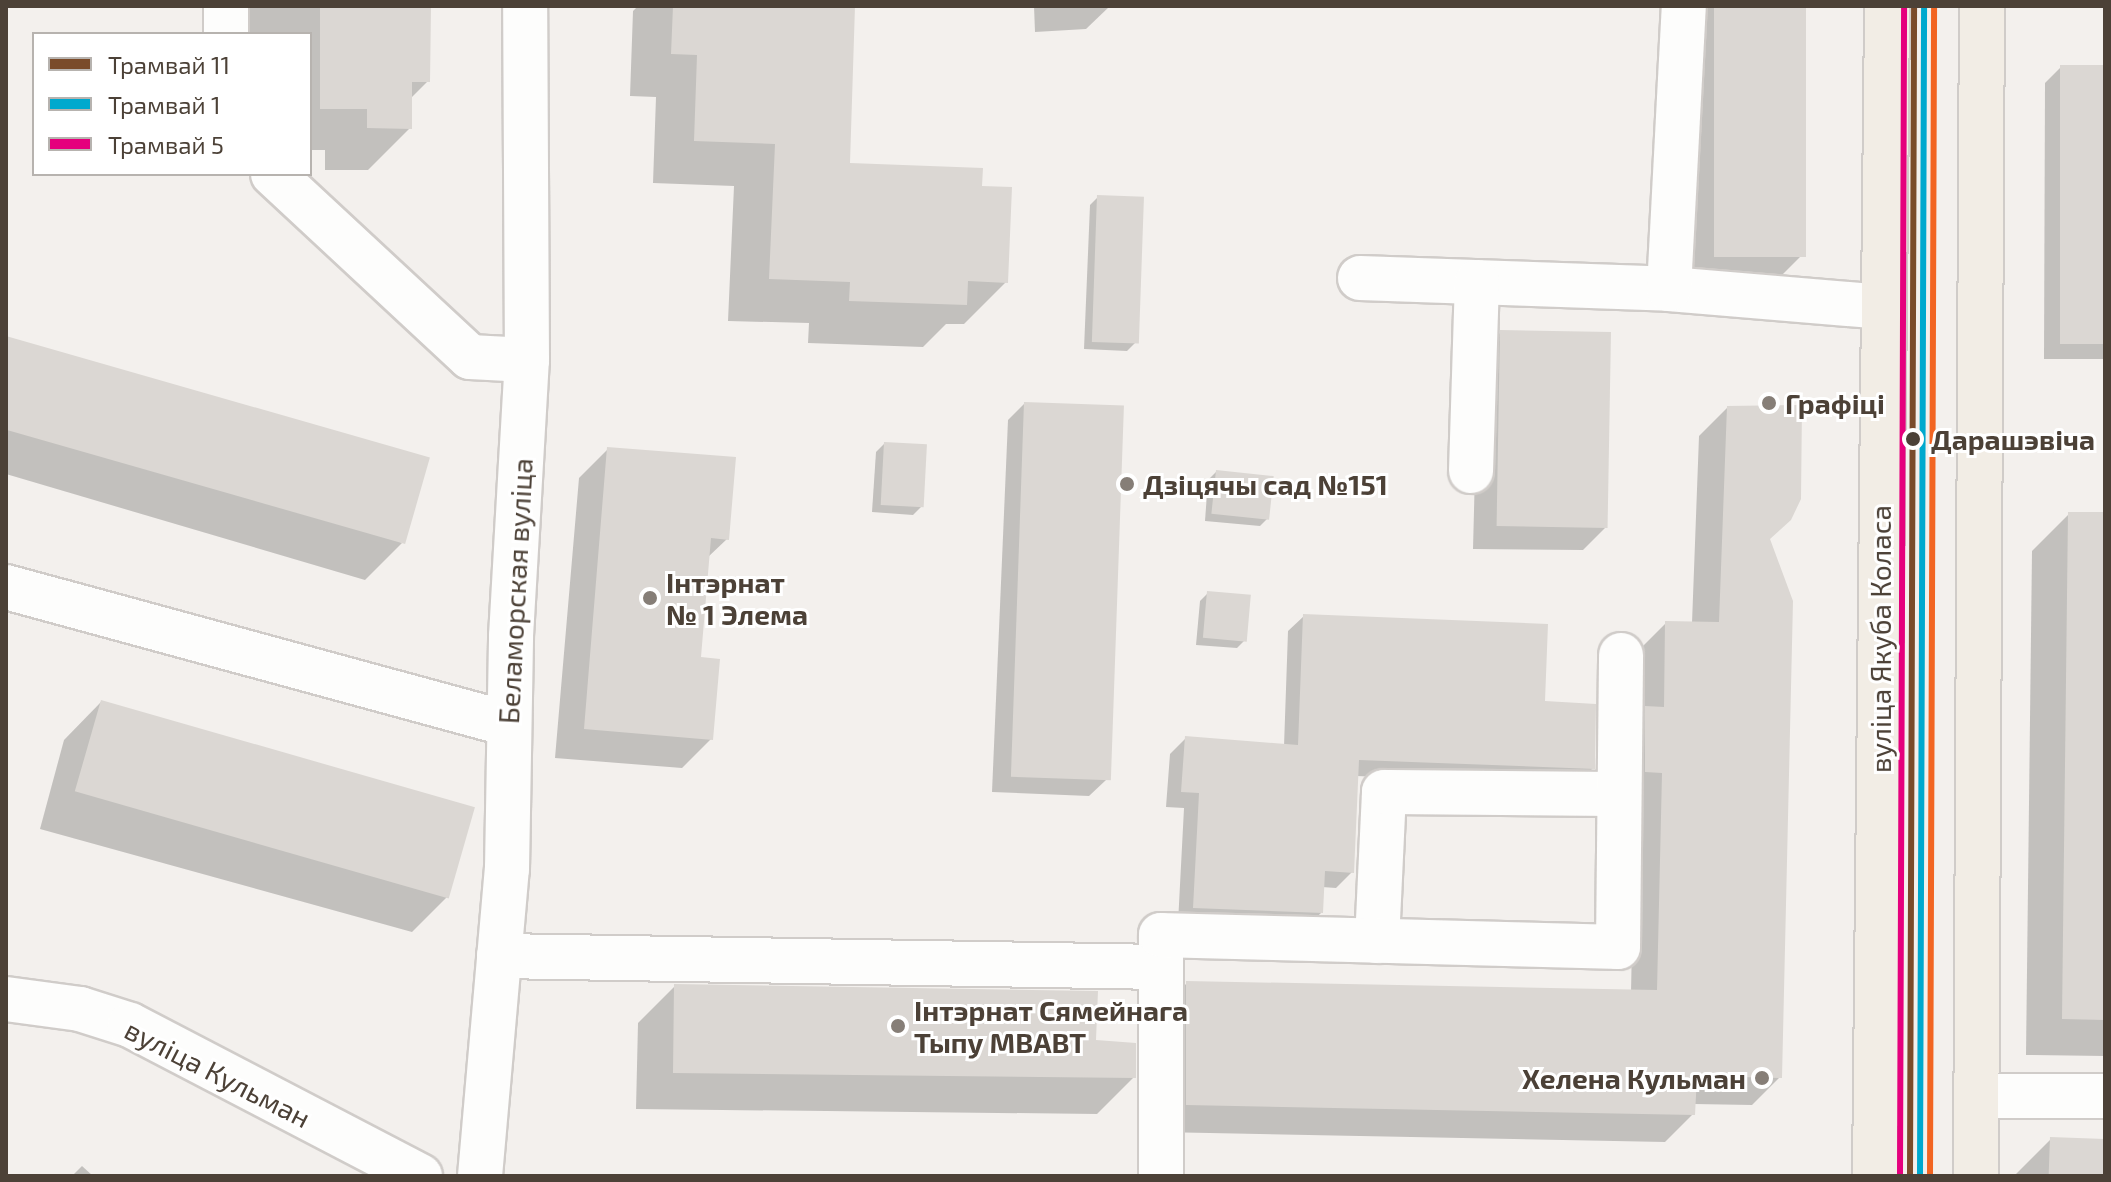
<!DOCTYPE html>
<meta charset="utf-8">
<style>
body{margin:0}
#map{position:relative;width:2111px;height:1182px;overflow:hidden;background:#f3f0ed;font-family:"Exo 2",sans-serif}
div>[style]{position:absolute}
.shadow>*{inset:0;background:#0003}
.building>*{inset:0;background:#dbd7d3;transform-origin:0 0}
.roads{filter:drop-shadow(2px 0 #d0ccc9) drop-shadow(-2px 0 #d0ccc9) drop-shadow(0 2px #d0ccc9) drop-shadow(0 -2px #d0ccc9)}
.minor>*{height:44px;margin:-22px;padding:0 22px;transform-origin:22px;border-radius:22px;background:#fdfdfc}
.major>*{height:44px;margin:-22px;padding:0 22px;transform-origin:22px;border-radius:22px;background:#f2ede5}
.tram-1>*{height:6px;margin:-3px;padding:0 3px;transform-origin:3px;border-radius:3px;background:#7a4b2a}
.tram-2>*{height:6px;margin:-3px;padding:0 3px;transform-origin:3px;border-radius:3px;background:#00a9ce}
.tram-3>*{height:6px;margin:-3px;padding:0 3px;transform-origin:3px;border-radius:3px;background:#e5007d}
.tram-4>*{height:6px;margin:-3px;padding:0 3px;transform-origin:3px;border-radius:3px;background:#f26522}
.dots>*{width:22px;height:22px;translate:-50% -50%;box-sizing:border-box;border:4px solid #fff;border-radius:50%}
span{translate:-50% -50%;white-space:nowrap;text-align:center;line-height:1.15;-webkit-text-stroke:6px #fff;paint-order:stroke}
.poi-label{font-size:28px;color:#4c4137;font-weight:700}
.left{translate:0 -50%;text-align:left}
.right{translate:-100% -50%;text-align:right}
.stop-label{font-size:28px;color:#4c4137;font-weight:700}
.street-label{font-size:28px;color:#4c4137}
.frame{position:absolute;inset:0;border:8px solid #4c4137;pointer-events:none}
.legend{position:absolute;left:32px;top:32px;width:280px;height:144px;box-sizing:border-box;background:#fff;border:2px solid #b7b3af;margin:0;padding:10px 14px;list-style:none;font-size:24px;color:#4c4137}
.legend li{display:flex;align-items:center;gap:16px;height:40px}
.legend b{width:40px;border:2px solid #b7b3af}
</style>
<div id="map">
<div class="shadow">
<div style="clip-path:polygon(225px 6px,429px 6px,428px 81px,410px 99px,410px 128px,368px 170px,325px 170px,325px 150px,310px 150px,310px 34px,224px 34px)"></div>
<div style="clip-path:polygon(638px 6px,854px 6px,848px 165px,980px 188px,1006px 282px,964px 324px,946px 324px,923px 347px,808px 343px,809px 323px,728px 321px,734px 186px,653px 183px,656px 97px,630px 96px,633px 11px)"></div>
<div style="clip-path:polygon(1034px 6px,1110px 6px,1086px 29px,1035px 32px)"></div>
<div style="clip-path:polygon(1678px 6px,1804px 6px,1803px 254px,1766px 291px,1678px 293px)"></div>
<div style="clip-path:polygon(2061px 67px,2105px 67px,2105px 359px,2044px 359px,2045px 83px)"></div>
<div style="clip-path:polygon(1098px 197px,1135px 343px,1127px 351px,1084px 349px,1090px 205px)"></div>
<div style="clip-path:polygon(1501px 332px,1606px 527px,1583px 550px,1473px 549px,1478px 356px)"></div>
<div style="clip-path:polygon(6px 338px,402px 543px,365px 580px,6px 474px)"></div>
<div style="clip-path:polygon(1024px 404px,1106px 780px,1089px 796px,992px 792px,1008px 420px)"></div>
<div style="clip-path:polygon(1727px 408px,1768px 541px,1780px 1077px,1752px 1105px,1694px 1104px,1693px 1114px,1665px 1142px,1159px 1132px,1159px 1011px,1187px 983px,1631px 992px,1638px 651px,1666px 623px,1692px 623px,1699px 436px)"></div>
<div style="clip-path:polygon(884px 444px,921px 507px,913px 515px,872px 512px,876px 452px)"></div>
<div style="clip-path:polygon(608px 449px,727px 539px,707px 558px,699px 659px,711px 739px,682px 768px,555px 758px,579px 478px)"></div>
<div style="clip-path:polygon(1216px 472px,1268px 518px,1260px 526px,1205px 521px,1208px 480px)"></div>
<div style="clip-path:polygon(2069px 514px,2105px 514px,2105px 1056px,2026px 1055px,2032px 551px)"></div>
<div style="clip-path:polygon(1208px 593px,1245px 640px,1237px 648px,1196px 645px,1200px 601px)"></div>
<div style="clip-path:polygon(1304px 616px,1543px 703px,1593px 768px,1577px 784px,1356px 776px,1352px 872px,1336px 888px,1322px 887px,1321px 913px,1305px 928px,1178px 923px,1184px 808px,1166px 807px,1170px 754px,1186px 738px,1284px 746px,1288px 631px)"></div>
<div style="clip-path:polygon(101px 702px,449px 895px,412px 932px,40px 829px,64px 740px)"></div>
<div style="clip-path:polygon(675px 986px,1094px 1042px,1134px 1077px,1097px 1114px,636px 1109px,638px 1023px)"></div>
<div style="clip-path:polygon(2051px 1139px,2105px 1141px,2105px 1176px,2014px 1176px)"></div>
<div style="clip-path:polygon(82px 1166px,93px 1176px,72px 1176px)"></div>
</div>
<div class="building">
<div style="clip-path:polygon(320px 6px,431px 6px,430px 82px,412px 82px,412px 129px,367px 128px,367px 109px,320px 109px)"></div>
<div style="clip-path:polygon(673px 6px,855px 6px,850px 163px,983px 168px,982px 186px,1012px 187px,1008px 283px,968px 281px,967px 305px,849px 301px,850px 282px,769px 279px,775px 144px,694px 141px,697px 55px,671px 54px)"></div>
<div style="left:1714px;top:6px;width:92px;height:251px"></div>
<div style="left:2060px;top:65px;width:45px;height:279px"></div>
<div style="left:1097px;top:195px;width:47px;height:147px;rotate:2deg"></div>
<div style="left:1500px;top:330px;width:111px;height:196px;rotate:1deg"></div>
<div style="left:6px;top:336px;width:441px;height:90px;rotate:16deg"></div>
<div style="left:1024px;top:402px;width:100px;height:375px;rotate:2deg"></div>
<div style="clip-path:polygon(1802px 405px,1801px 499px,1791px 520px,1770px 539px,1793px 601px,1782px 1078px,1697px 1076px,1695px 1115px,1186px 1105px,1186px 981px,1657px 990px,1662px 773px,1645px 772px,1645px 706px,1664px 707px,1665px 621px,1719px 622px,1727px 406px)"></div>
<div style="left:884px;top:442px;width:43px;height:63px;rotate:3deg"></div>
<div style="clip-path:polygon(607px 447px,736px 457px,729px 540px,711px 538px,701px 657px,720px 659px,713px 740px,584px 729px)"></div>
<div style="left:1216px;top:470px;width:58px;height:44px;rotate:6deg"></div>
<div style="clip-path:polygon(2068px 512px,2105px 512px,2105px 1020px,2062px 1019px)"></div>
<div style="left:1207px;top:591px;width:44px;height:47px;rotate:5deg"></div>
<div style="clip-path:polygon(1303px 614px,1548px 624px,1545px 701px,1596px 704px,1595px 769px,1359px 760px,1354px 873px,1325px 871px,1323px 913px,1193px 908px,1199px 793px,1181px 792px,1185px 736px,1298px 745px)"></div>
<div style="left:101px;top:700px;width:389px;height:95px;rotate:16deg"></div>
<div style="clip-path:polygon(674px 984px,1098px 991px,1096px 1040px,1136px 1043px,1136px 1078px,673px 1073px)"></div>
<div style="left:2050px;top:1137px;width:55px;height:39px;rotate:2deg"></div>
</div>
<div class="roads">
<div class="minor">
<div style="left:226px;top:34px;width:28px;rotate:-90deg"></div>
<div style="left:273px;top:174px;width:269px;rotate:42.9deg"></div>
<div style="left:470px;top:357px;width:57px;rotate:3deg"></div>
<div style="left:1360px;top:278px;width:309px;rotate:2deg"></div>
<div style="left:1669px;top:289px;width:214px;rotate:4.8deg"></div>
<div style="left:1669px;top:289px;width:283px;rotate:-87deg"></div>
<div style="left:1471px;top:471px;width:189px;rotate:-88.2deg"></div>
<div style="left:6px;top:587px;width:521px;rotate:15.24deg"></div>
<div style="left:1377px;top:941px;width:149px;rotate:-87.3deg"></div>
<div style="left:1384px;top:792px;width:235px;rotate:0.5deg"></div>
<div style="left:499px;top:956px;width:662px;rotate:0.95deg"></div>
<div style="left:6px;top:999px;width:75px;rotate:7.7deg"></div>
<div style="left:80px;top:1009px;width:52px;rotate:17.7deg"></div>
<div style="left:130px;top:1025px;width:327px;rotate:27.5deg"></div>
<div style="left:1977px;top:1096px;width:128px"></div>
<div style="left:480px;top:1176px;width:308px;rotate:-85deg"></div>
<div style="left:507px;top:869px;width:233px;rotate:-89deg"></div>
<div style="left:511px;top:636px;width:276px;rotate:-86.7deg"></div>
<div style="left:527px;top:360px;width:354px;rotate:-90.3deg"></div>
<div style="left:1161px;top:1176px;width:241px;rotate:-90deg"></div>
<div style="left:1161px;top:935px;width:457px;rotate:1.5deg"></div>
<div style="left:1618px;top:947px;width:292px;rotate:-89.4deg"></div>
</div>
<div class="major">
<div style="left:1875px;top:1176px;width:1170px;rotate:-89.41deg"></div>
<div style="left:1976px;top:1176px;width:1170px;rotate:-89.71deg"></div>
</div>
</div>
<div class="tram-1">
<div style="left:1910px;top:1176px;width:1170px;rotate:-89.8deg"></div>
</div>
<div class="tram-2">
<div style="left:1920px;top:1176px;width:1170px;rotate:-89.8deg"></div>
</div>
<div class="tram-3">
<div style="left:1900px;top:1176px;width:1170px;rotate:-89.8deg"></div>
</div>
<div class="tram-4">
<div style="left:1930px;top:1176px;width:1170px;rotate:-89.8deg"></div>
</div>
<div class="dots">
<div style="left:1769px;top:403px;background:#867e77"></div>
<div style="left:1913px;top:439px;background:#4c4137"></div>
<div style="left:1127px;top:484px;background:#867e77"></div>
<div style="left:650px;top:598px;background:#867e77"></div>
<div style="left:898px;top:1026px;background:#867e77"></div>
<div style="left:1762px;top:1078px;background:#867e77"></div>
</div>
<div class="poi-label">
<span class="left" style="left:1785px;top:403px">Графіці</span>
<span class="left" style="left:1143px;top:484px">Дзіцячы сад №151</span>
<span class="left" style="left:666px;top:598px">Інтэрнат<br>№ 1 Элема</span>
<span class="left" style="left:914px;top:1026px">Інтэрнат Сямейнага<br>Тыпу МВАВТ</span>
<span class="right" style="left:1746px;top:1078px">Хелена Кульман</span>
</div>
<div class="stop-label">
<span class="left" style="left:1931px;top:439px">Дарашэвіча</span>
</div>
<div class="street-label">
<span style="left:515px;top:591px;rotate:-87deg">Беламорская вуліца</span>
<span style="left:1880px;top:639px;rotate:-90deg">вуліца Якуба Коласа</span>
<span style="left:218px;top:1073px;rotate:27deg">вуліца Кульман</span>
</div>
<div class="frame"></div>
<ul class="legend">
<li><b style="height:10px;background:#7a4b2a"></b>Трамвай 11</li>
<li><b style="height:10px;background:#00a9ce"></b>Трамвай 1</li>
<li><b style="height:10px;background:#e5007d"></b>Трамвай 5</li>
</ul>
</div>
